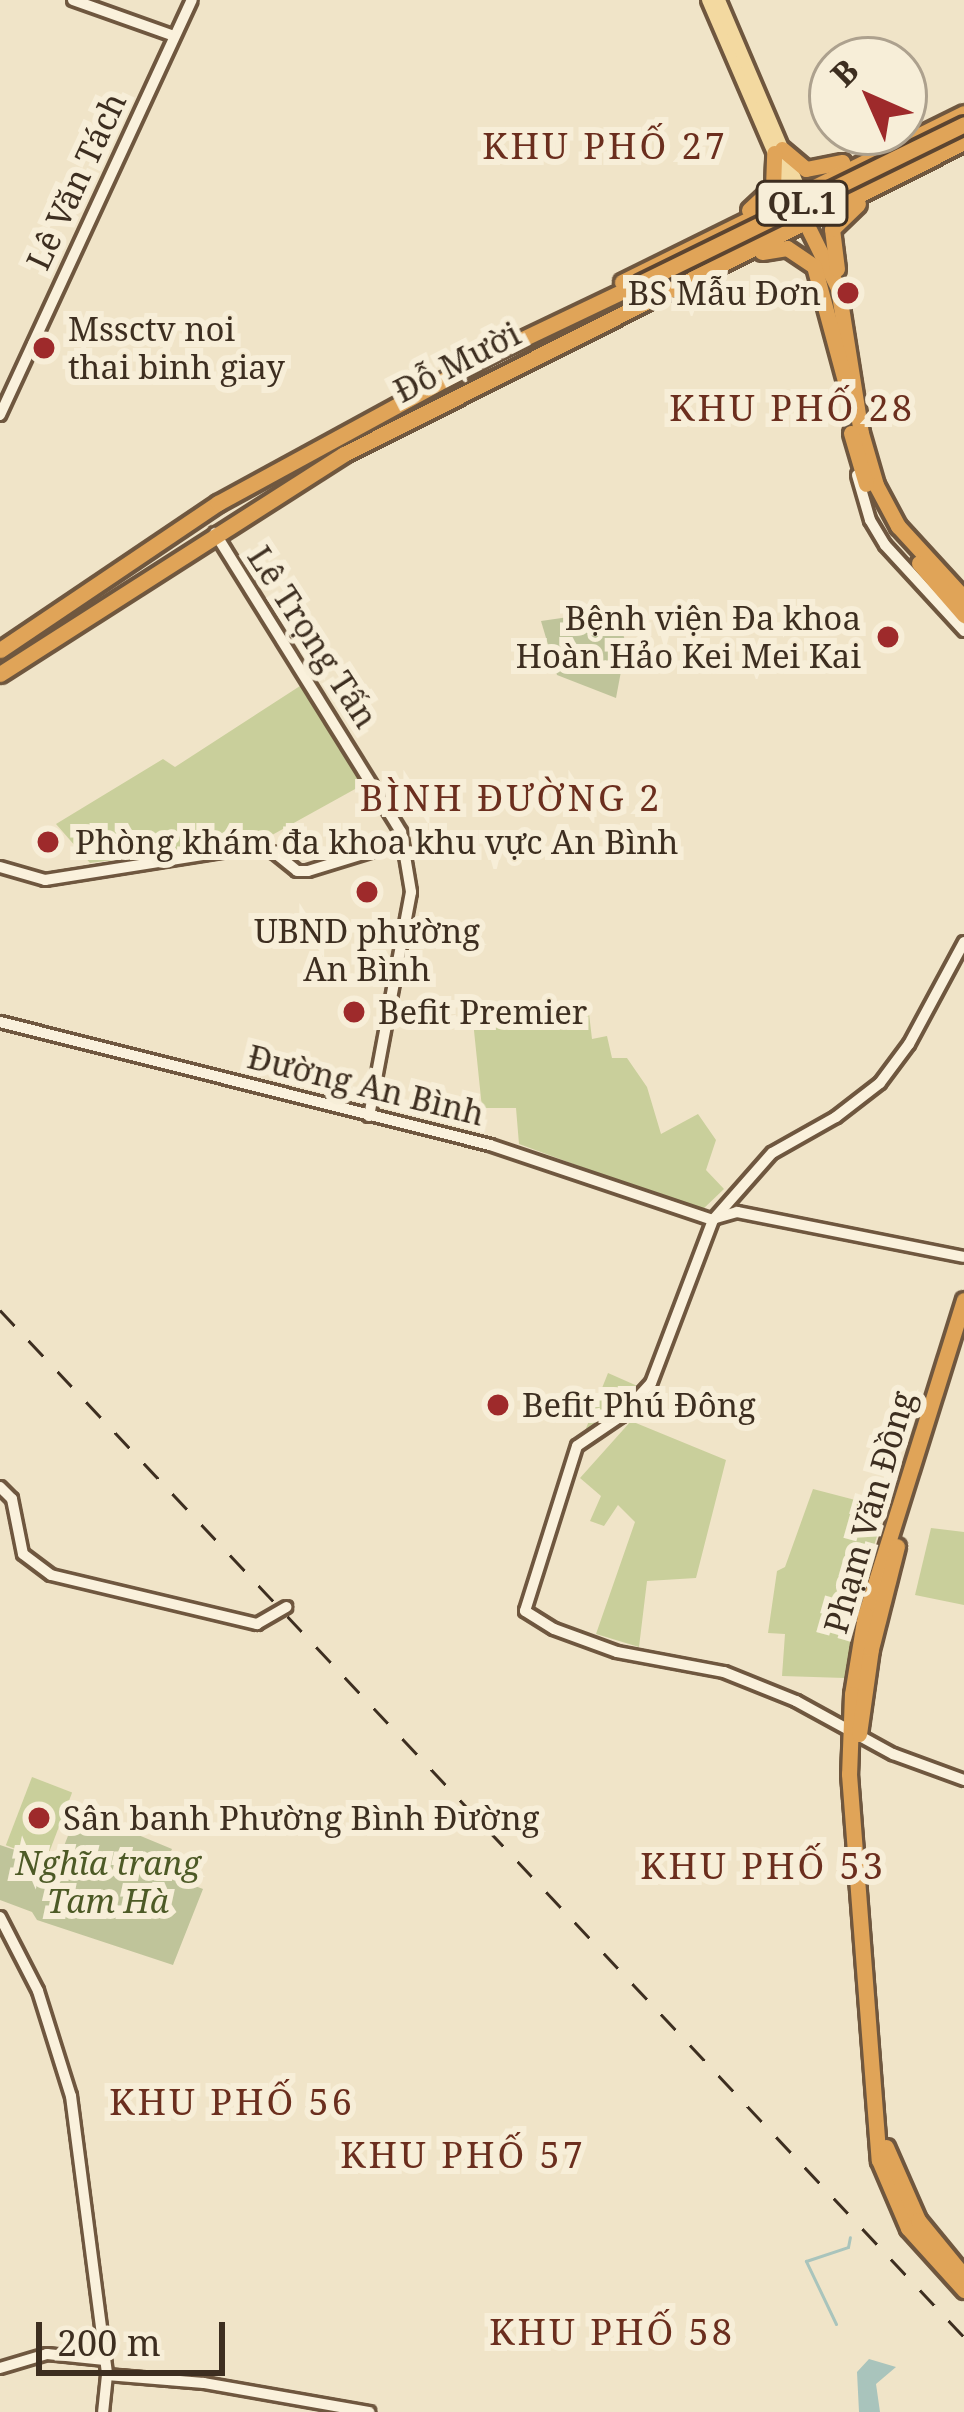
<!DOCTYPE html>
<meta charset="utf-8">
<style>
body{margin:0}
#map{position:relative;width:964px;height:2412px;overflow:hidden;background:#f0e4c8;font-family:"Noto Serif",serif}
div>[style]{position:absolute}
.green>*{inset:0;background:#c9cf9b;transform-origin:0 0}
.cemetery>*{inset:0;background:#bfc49a}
.water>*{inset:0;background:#a9c4bc}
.stream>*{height:3px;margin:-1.5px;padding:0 1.5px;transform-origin:1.5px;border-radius:1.5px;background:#a9c4bc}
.roads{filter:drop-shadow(3px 0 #6f573f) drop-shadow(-3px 0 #6f573f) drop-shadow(0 3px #6f573f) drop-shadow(0 -3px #6f573f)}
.secondary>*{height:10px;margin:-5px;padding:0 5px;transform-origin:5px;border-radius:5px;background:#faf1dc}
.primary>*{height:12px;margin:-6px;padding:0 6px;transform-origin:6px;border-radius:6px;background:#f3d9a0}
.highway>*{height:15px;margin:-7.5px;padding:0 7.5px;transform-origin:7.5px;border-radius:7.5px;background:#e0a458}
.rail>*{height:3px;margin-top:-1.5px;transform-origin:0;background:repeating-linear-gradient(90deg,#3d2e20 0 21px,transparent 0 42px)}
.bridges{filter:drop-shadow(3px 0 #5b4430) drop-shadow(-3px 0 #5b4430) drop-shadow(0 3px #5b4430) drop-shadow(0 -3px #5b4430)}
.highway-bridge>*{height:15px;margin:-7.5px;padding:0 7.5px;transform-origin:7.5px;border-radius:7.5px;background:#e0a458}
.dots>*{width:33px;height:33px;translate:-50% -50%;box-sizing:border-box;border:6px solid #f7eed8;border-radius:50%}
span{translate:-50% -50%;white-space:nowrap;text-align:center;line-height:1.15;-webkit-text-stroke:12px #f7eed8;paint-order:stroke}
.shield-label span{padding:3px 9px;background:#f7eed8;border:3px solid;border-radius:9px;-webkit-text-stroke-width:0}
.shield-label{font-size:30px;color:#3d2e20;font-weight:700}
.street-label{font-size:33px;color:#3d2e20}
.poi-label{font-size:33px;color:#3d2e20}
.right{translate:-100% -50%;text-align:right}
.left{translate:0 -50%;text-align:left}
.park-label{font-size:33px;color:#4d5a26;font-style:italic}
.neighbourhood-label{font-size:36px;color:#6b2e1e;letter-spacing:3px}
.north{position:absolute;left:808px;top:36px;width:120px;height:120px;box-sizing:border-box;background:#f7eed8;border:3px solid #ada18e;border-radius:50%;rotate:315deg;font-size:33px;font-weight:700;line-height:48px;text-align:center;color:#3d2e20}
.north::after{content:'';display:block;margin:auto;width:42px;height:54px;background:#9e2a2b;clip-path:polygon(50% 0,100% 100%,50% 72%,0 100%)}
.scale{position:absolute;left:36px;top:2322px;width:189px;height:54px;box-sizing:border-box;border:6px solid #3d2e20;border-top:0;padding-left:15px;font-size:36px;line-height:42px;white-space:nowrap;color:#3d2e20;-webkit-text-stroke:9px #f7eed8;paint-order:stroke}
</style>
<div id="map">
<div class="green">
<div style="clip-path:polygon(300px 686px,366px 783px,263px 840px,90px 863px,56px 824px,163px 759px,175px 767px)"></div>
<div style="clip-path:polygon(588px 1005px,592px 1039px,607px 1036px,612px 1058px,627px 1058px,647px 1087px,661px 1134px,698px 1114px,716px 1140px,706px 1170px,724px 1189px,701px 1211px,519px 1144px,516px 1108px,482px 1108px,473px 1021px)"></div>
<div style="clip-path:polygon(608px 1373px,642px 1388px,581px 1441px)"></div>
<div style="clip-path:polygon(631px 1421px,726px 1460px,696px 1578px,647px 1581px,639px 1647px,596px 1634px,635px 1522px,618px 1505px,604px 1526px,590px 1521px,601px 1496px,580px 1478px)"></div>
<div style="clip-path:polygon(813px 1489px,886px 1508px,862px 1583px,845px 1678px,782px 1676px,785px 1634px,768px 1633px,777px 1571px,785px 1567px)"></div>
<div style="clip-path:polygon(931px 1528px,964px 1532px,964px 1605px,915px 1595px)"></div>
<div style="left:32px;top:1777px;width:43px;height:73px;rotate:21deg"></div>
</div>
<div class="cemetery">
<div style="clip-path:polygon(617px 610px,626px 645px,616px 698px,557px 675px,541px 621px)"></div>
<div style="clip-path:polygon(78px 1810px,172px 1849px,161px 1873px,203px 1889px,173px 1965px,37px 1920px,32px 1912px,0 1900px,0 1845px,57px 1864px)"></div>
</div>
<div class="water">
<div style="clip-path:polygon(869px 2359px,896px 2367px,876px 2384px,880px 2412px,859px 2412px,857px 2372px)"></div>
</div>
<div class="stream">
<div style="left:836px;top:2324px;width:70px;rotate:-115.5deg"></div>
<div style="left:806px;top:2261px;width:44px;rotate:-18.4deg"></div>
<div style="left:848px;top:2247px;width:10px;rotate:-79deg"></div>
</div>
<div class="roads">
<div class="secondary">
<div style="left:73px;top:0;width:107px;rotate:19.6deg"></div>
<div style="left:0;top:415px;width:457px;rotate:-65.2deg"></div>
<div style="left:857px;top:475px;width:47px;rotate:73.9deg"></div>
<div style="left:870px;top:520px;width:29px;rotate:59deg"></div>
<div style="left:885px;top:545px;width:117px;rotate:47.4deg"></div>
<div style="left:215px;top:533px;width:352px;rotate:58.1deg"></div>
<div style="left:401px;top:832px;width:61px;rotate:80.5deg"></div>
<div style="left:411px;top:892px;width:228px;rotate:100.6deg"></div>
<div style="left:0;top:867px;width:47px;rotate:16.1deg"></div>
<div style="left:45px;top:880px;width:212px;rotate:-9deg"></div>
<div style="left:254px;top:847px;width:22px;rotate:16deg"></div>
<div style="left:275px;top:853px;width:28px;rotate:39deg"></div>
<div style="left:297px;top:871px;width:11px"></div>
<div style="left:308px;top:871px;width:98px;rotate:-17.1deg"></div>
<div style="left:964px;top:942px;width:116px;rotate:118.3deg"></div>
<div style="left:909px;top:1044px;width:49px;rotate:126.6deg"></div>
<div style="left:880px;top:1083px;width:56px;rotate:142.3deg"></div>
<div style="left:836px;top:1117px;width:73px;rotate:150.6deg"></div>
<div style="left:772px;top:1153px;width:89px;rotate:131.4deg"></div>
<div style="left:713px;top:1220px;width:174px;rotate:110.8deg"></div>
<div style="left:651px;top:1383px;width:45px;rotate:132.3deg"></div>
<div style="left:621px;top:1416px;width:53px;rotate:145.7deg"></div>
<div style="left:577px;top:1446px;width:173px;rotate:107.5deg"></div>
<div style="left:525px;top:1611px;width:34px;rotate:32deg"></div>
<div style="left:554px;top:1629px;width:67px;rotate:20.1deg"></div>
<div style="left:617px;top:1652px;width:109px;rotate:10.6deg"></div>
<div style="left:724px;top:1672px;width:78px;rotate:21.9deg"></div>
<div style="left:796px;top:1701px;width:111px;rotate:28.7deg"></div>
<div style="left:893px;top:1754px;width:76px;rotate:20.1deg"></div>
<div style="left:0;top:1022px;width:505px;rotate:14.09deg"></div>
<div style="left:490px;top:1145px;width:235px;rotate:18.6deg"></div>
<div style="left:716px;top:1218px;width:22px;rotate:-16deg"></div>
<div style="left:737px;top:1212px;width:231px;rotate:11.2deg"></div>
<div style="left:0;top:1487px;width:17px;rotate:45deg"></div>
<div style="left:12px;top:1499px;width:56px;rotate:78.7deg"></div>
<div style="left:23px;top:1554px;width:35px;rotate:37deg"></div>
<div style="left:51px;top:1575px;width:212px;rotate:13.4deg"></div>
<div style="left:257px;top:1624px;width:34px;rotate:-30deg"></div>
<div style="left:0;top:1917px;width:83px;rotate:62.8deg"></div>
<div style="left:38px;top:1991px;width:110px;rotate:72.6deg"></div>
<div style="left:71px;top:2096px;width:281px;rotate:82.6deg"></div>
<div style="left:107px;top:2375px;width:37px;rotate:96deg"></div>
<div style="left:0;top:2368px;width:49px;rotate:-16.6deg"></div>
<div style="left:47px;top:2354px;width:58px;rotate:5.9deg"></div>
<div style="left:107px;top:2375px;width:97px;rotate:4.7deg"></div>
<div style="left:204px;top:2383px;width:168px;rotate:10deg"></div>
</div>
<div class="primary">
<div style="left:708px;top:0;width:215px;rotate:66.7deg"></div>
<div style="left:719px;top:0;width:209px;rotate:66.9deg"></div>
</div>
<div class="highway">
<div style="left:782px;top:149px;width:31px;rotate:40deg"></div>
<div style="left:806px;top:169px;width:37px;rotate:-11deg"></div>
<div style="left:793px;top:197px;width:102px;rotate:63.7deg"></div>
<div style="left:838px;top:288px;width:147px;rotate:81deg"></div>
<div style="left:861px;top:433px;width:54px;rotate:73.9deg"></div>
<div style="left:876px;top:485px;width:47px;rotate:61.8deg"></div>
<div style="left:898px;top:526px;width:98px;rotate:47.5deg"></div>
<div style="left:749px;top:210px;width:33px;rotate:-43deg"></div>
<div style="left:773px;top:188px;width:35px;rotate:-88deg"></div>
<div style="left:762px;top:252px;width:25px;rotate:-9deg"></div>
<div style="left:787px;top:248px;width:32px;rotate:34deg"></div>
<div style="left:814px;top:266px;width:123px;rotate:74.9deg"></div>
<div style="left:837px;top:269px;width:40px;rotate:-97.1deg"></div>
<div style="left:832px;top:229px;width:36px;rotate:-44deg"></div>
<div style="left:622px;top:282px;width:381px;rotate:-26.3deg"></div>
<div style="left:851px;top:433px;width:53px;rotate:73.6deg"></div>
<div style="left:919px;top:563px;width:69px;rotate:49.1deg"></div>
<div style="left:0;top:650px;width:263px;rotate:-34deg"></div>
<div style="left:218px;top:503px;width:311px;rotate:-28.6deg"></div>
<div style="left:491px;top:354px;width:165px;rotate:-25.5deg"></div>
<div style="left:0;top:674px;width:408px;rotate:-32.6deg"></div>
<div style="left:344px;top:454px;width:694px;rotate:-26.71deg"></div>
<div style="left:964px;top:1300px;width:330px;rotate:107.4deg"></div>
<div style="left:865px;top:1615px;width:80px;rotate:99.3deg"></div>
<div style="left:852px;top:1694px;width:80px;rotate:92.1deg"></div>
<div style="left:849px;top:1774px;width:387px;rotate:85.6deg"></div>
<div style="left:879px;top:2160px;width:74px;rotate:66.9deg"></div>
<div style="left:908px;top:2228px;width:84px;rotate:47.9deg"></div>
<div style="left:859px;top:1734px;width:86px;rotate:-82deg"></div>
<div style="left:871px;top:1649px;width:106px;rotate:-75.8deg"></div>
<div style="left:886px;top:2147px;width:80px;rotate:66.3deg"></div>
<div style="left:918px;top:2220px;width:72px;rotate:50.6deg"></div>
</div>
</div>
<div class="rail">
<div style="left:0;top:1310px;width:1409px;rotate:46.81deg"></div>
</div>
<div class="bridges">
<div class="highway-bridge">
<div style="left:640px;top:283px;width:361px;rotate:-26.1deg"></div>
</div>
</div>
<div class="dots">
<div style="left:848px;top:293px;background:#9e2a2b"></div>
<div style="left:44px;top:348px;background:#9e2a2b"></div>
<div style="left:888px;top:637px;background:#9e2a2b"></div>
<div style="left:48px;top:842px;background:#9e2a2b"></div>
<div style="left:367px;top:892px;background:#9e2a2b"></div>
<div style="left:354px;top:1012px;background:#9e2a2b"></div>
<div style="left:498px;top:1405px;background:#9e2a2b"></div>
<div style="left:39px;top:1818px;background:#9e2a2b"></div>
</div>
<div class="shield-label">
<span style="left:802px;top:203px">QL.1</span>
</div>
<div class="street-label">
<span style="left:76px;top:181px;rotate:-65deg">Lê Văn Tách</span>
<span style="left:457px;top:362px;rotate:-27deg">Đỗ Mười</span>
<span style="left:313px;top:637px;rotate:57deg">Lê Trọng Tấn</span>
<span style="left:366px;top:1085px;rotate:14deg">Đường An Bình</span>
<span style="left:869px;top:1512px;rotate:-74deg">Phạm Văn Đồng</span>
</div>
<div class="poi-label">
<span class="right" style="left:821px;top:293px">BS Mẫu Đơn</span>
<span class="left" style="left:68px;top:348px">Mssctv noi<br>thai binh giay</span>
<span class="right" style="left:861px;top:637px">Bệnh viện Đa khoa<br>Hoàn Hảo Kei Mei Kai</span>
<span class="left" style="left:75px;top:842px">Phòng khám đa khoa khu vực An Bình</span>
<span style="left:367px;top:950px">UBND phường<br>An Bình</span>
<span class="left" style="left:378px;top:1012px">Befit Premier</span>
<span class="left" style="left:522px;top:1405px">Befit Phú Đông</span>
<span class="left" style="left:63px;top:1818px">Sân banh Phường Bình Đường</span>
</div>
<div class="park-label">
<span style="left:108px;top:1882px">Nghĩa trang<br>Tam Hà</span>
</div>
<div class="neighbourhood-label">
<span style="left:605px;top:146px">KHU PHỐ 27</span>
<span style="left:792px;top:408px">KHU PHỐ 28</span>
<span style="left:511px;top:798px">BÌNH ĐƯỜNG 2</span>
<span style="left:763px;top:1866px">KHU PHỐ 53</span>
<span style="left:232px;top:2102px">KHU PHỐ 56</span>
<span style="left:463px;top:2155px">KHU PHỐ 57</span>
<span style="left:612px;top:2332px">KHU PHỐ 58</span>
</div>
<div class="north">B</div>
<div class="scale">200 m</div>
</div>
